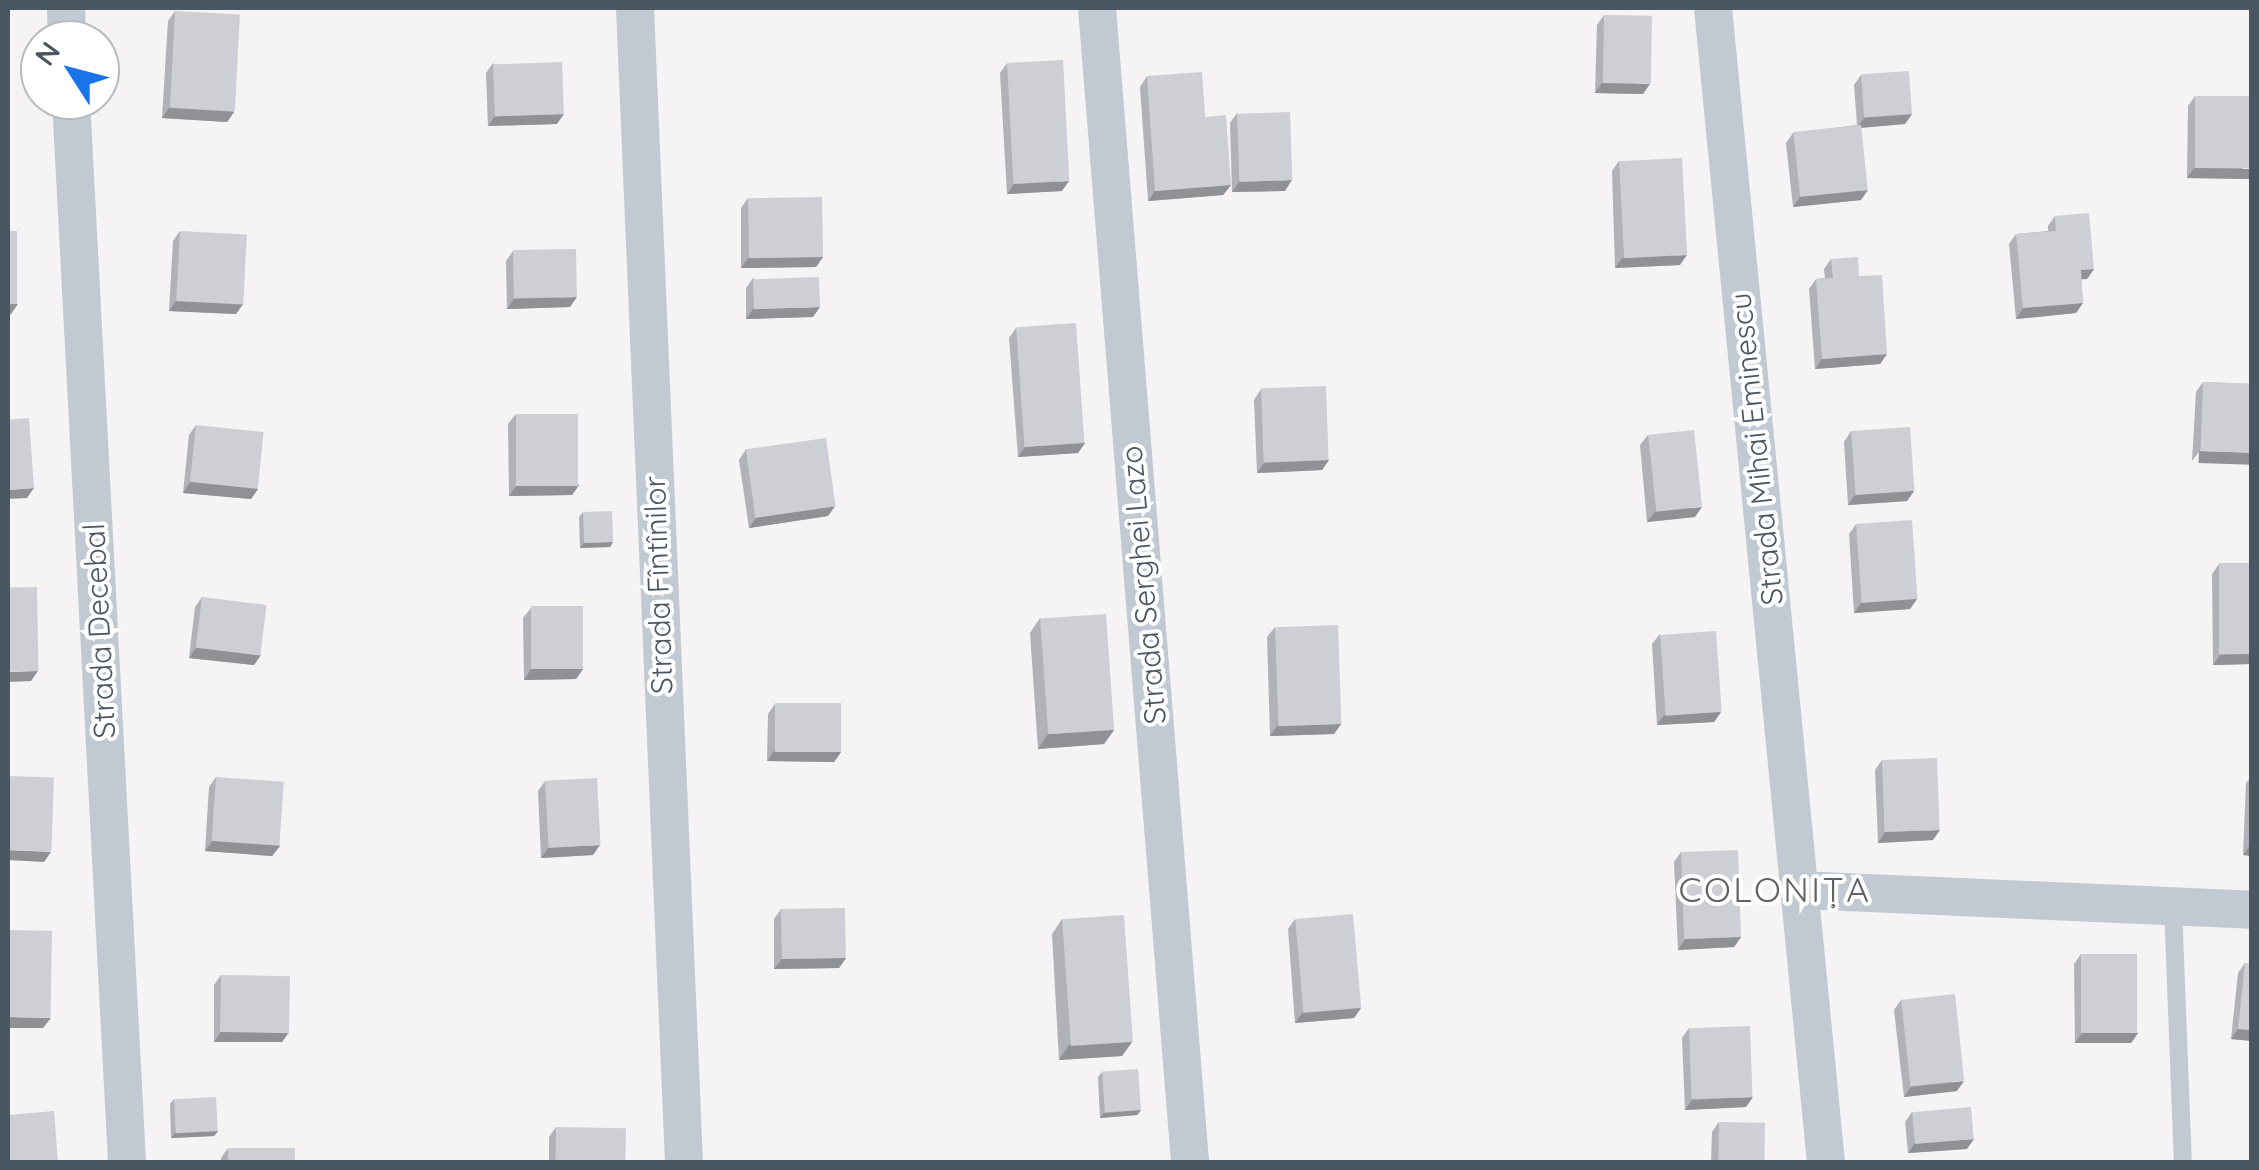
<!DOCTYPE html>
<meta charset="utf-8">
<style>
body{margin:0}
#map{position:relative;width:2259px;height:1170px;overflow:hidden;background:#f5f3f3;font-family:Quicksand,sans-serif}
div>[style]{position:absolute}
.service>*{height:18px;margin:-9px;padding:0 9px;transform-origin:9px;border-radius:9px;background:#c1cad2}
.minor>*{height:38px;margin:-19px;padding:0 19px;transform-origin:19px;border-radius:19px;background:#c1cad2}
.wall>*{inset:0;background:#b0b2b7}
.shaded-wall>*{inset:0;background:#909195;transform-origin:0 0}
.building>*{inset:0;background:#cdcfd5;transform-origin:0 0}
span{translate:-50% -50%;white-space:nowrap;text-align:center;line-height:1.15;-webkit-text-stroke:8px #fff;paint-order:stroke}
.street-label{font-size:30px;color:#4a5661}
.quarter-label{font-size:35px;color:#5f6368;letter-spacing:2.5px}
.frame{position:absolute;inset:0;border:10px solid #4a5661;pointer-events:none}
.north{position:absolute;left:20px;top:20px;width:100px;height:100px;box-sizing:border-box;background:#fff;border:2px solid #b7bbc0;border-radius:50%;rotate:306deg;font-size:28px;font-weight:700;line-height:40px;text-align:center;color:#4a5661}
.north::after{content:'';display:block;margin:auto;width:35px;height:45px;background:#1a73e8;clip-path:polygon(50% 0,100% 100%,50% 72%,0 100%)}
</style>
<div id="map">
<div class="service">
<div style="left:2173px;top:906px;width:256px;rotate:87.8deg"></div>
</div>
<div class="minor">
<div style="left:66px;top:8px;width:32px;rotate:88deg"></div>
<div style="left:635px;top:8px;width:1155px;rotate:87.57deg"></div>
<div style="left:1097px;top:8px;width:1158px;rotate:85.39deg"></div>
<div style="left:1713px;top:8px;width:1160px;rotate:84.41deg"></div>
<div style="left:71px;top:100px;width:1063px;rotate:86.98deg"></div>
<div style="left:1800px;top:890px;width:452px;rotate:2.5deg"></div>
</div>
<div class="wall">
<div style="clip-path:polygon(175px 11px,234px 112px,227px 122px,162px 118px,168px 21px)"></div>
<div style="clip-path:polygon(1604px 15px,1643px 94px,1595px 93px,1597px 25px)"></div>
<div style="clip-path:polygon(493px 63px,557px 124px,488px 126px,486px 73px)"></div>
<div style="clip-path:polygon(1007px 63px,1062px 191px,1007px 194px,1000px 73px)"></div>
<div style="clip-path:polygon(1861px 75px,1912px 114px,1905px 124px,1861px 128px,1861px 200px,1793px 207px,1786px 143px,1793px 133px,1857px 125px,1854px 85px)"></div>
<div style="clip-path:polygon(1147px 76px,1205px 117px,1231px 185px,1223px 195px,1148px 201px,1140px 87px)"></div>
<div style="clip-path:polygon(2195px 96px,2249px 179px,2187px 178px,2188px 106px)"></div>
<div style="clip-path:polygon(1237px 113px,1285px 191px,1232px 192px,1230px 123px)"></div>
<div style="clip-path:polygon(1619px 161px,1680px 265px,1615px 268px,1612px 171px)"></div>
<div style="clip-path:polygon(748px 198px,823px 257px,816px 267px,741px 268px,741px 208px)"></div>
<div style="clip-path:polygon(2055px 216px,2094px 269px,2087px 279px,2081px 279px,2083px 303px,2076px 313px,2016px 319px,2009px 244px,2016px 234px,2048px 231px,2048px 226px)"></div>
<div style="clip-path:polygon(180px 231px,243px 304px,236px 314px,169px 311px,173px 241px)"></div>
<div style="clip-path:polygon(513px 251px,570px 307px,507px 309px,506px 261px)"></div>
<div style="clip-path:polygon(1831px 259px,1859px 276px,1887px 354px,1880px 364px,1815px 369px,1809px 289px,1816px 279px,1825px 278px,1824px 269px)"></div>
<div style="clip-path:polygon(753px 278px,813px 317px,746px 319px,746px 288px)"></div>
<div style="clip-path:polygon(1016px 328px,1085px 443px,1078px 453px,1018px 457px,1009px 338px)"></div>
<div style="clip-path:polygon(2203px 382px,2252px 384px,2192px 461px,2196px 392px)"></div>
<div style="clip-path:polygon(1261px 389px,1329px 460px,1322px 470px,1257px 473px,1254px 400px)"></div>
<div style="clip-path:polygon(516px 414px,579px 485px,572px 495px,509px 496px,508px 424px)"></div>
<div style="clip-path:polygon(196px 425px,258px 489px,251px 499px,183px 493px,189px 435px)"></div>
<div style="clip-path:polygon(1851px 431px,1914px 491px,1907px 501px,1848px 505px,1844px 442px)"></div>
<div style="clip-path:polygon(1648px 435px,1695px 517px,1647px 522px,1640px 445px)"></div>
<div style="clip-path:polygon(746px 449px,835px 506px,828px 516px,749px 528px,739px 460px)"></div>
<div style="clip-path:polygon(583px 512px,613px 542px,610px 547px,580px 548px,579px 517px)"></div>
<div style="clip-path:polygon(1856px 524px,1917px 599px,1910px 609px,1854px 613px,1849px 534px)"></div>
<div style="clip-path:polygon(2219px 564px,2252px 664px,2213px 665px,2212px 574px)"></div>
<div style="clip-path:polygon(202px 597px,254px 665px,189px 658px,195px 607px)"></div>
<div style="clip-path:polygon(531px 608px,583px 669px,576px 679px,524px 680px,523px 618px)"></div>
<div style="clip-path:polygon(1040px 618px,1114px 730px,1104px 744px,1038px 749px,1030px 633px)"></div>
<div style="clip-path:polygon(1275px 627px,1341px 724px,1334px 734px,1270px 736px,1267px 637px)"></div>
<div style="clip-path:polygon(1660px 634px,1721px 712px,1714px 722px,1657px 725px,1652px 644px)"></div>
<div style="clip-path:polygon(775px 704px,841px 752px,834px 762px,767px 761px,768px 714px)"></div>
<div style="clip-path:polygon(1882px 760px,1933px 840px,1878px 843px,1875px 770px)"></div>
<div style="clip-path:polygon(2252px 776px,2252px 856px,2243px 855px,2246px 783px)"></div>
<div style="clip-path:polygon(216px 777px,280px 846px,272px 856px,205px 851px,209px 787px)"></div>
<div style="clip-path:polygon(545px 781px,593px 855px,541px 858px,538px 791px)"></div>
<div style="clip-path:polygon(1681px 852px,1741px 937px,1734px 947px,1678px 950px,1674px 862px)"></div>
<div style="clip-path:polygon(781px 909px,846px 958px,839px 968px,774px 969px,774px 919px)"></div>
<div style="clip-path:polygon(1062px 919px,1132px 1042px,1122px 1056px,1059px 1060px,1052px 934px)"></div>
<div style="clip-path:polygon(1295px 919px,1361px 1008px,1354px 1018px,1295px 1023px,1288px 929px)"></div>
<div style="clip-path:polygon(2081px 954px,2138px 1033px,2131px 1043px,2075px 1043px,2074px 964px)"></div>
<div style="clip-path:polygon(2245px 963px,2252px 963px,2252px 1041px,2231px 1039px,2238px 973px)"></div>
<div style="clip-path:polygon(221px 975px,289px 1032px,282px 1042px,214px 1042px,214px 985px)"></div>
<div style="clip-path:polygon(1901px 1000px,1957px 1091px,1904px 1097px,1894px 1010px)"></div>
<div style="clip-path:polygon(1689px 1028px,1746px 1107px,1685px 1110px,1682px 1038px)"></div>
<div style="clip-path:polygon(1102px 1072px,1141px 1110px,1137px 1115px,1100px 1118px,1098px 1077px)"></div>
<div style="clip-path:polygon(174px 1099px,218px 1131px,214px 1136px,171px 1138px,170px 1104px)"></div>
<div style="clip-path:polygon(1912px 1112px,1967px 1149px,1908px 1153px,1905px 1122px)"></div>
<div style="clip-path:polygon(1719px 1122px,1764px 1162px,1711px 1162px,1712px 1132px)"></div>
<div style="clip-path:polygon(556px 1127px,626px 1162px,549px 1162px,549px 1137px)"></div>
<div style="clip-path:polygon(228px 1148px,295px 1162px,221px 1162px,221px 1158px)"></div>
</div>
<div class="shaded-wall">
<div style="clip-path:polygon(1602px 83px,1650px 84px,1643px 94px,1595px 93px)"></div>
<div style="clip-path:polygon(169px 108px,234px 112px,227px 122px,162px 118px)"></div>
<div style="clip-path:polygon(564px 114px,557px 124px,488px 126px,495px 116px)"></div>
<div style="clip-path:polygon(1912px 114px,1905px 124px,1857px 128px,1864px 118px)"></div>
<div style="clip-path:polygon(2194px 168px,2252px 169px,2252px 176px,2249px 179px,2187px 178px)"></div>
<div style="clip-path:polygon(1292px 180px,1285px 191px,1232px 192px,1239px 182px)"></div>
<div style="clip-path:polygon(1069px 181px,1062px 191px,1007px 194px,1014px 184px)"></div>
<div style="clip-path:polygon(1231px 185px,1223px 195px,1148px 201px,1155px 191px)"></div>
<div style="clip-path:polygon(1868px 190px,1861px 200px,1793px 207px,1800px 197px)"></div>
<div style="clip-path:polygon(1687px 255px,1680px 265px,1615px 268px,1622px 258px)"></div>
<div style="clip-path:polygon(823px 257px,816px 267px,741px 268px,748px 258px)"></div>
<div style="clip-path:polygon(2094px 269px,2087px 279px,2074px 280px,2081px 270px)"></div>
<div style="clip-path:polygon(577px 297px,570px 307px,507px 309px,514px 299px)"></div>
<div style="clip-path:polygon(176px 301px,243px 304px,236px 314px,169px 311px)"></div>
<div style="clip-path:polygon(2083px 303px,2076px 313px,2016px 319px,2023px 308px)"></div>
<div style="clip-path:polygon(8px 304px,18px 304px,11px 314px,8px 315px)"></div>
<div style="clip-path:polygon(820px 307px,813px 317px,746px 319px,753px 309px)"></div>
<div style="clip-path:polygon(1887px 354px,1880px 364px,1815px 369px,1822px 359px)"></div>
<div style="clip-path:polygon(1085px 443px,1078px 453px,1018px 457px,1025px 447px)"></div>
<div style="left:2199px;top:451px;width:53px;height:12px;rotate:2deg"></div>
<div style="clip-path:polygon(1329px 460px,1322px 470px,1257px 473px,1264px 463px)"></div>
<div style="clip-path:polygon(190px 482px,258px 489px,251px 499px,183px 493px)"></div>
<div style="clip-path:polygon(579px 485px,572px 495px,509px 496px,516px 486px)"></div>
<div style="clip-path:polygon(34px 488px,27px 498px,8px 499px,8px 490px)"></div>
<div style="clip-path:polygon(1914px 491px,1907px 501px,1848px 505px,1855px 495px)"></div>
<div style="clip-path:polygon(835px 506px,828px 516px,749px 528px,756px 518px)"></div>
<div style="clip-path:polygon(1702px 507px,1695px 517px,1647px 522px,1655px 512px)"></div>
<div style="clip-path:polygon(613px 542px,610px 547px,580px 548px,584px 543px)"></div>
<div style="clip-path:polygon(1917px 599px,1910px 609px,1854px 613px,1861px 603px)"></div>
<div style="clip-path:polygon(196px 648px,261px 655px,254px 665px,189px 658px)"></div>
<div style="clip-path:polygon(2252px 654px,2252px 664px,2213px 665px,2220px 655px)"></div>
<div style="clip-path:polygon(531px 669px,583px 669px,576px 679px,524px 680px)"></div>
<div style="clip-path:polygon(38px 671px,31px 681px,8px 682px,8px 672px)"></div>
<div style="clip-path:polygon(1721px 712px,1714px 722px,1657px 725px,1664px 715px)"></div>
<div style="clip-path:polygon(1341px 724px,1334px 734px,1270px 736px,1277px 726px)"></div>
<div style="clip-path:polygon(1114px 730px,1104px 744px,1038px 749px,1048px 734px)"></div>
<div style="clip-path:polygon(774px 751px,841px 752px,834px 762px,767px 761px)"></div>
<div style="clip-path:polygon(1940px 830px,1933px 840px,1878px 843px,1885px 832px)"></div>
<div style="clip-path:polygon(212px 841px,280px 846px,272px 856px,205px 851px)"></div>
<div style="clip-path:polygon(600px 845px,593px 855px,541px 858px,548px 848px)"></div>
<div style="clip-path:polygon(2250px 845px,2252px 845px,2252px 856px,2243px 855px)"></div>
<div style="clip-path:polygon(8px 850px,51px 852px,44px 862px,8px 860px)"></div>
<div style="clip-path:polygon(1741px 937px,1734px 947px,1678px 950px,1685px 939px)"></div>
<div style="clip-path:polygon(846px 958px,839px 968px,774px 969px,782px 959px)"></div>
<div style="clip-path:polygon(1361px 1008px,1354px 1018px,1295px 1023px,1302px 1013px)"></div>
<div style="clip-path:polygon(8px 1017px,51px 1018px,43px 1028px,8px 1028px)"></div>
<div style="clip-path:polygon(2238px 1029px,2252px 1030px,2252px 1041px,2231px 1039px)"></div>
<div style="clip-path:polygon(221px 1032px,289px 1032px,282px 1042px,214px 1042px)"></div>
<div style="clip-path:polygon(2082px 1033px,2138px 1033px,2131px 1043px,2075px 1043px)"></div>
<div style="clip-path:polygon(1132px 1042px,1122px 1056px,1059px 1060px,1069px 1045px)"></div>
<div style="clip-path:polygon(1964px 1081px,1957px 1091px,1904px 1097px,1911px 1087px)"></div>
<div style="clip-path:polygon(1753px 1097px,1746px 1107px,1685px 1110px,1692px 1100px)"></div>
<div style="clip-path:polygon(1141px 1110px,1137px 1115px,1100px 1118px,1104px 1113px)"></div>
<div style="clip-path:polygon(218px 1131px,214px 1136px,171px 1138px,175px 1133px)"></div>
<div style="clip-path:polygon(1974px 1139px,1967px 1149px,1908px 1153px,1915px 1143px)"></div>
</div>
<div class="building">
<div style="left:175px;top:11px;width:65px;height:97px;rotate:3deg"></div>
<div style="left:1604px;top:15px;width:48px;height:68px;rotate:1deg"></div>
<div style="left:1063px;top:60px;width:121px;height:56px;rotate:87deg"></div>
<div style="left:562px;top:62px;width:52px;height:69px;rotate:88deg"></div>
<div style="left:1909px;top:71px;width:43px;height:48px;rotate:86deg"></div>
<div style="clip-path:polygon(1202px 72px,1205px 117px,1226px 115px,1231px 185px,1155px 191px,1147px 76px)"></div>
<div style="left:2195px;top:96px;width:57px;height:72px"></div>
<div style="left:1290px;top:112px;width:68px;height:53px;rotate:88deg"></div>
<div style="left:1861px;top:125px;width:65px;height:68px;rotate:84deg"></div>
<div style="left:1682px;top:158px;width:97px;height:63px;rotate:87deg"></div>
<div style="left:822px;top:197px;width:60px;height:74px;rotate:89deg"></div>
<div style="clip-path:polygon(2089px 213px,2094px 269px,2081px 270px,2083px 303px,2023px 308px,2016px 234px,2056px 231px,2055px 216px)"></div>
<div style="left:8px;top:231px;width:9px;height:73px"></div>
<div style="left:180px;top:231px;width:67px;height:70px;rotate:3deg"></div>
<div style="left:576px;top:249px;width:48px;height:63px;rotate:89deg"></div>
<div style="clip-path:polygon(1858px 257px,1859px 276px,1882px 275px,1887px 354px,1822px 359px,1816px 279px,1833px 278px,1831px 259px)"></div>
<div style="left:819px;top:277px;width:30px;height:66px;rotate:88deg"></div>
<div style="left:1076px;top:323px;width:120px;height:60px;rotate:86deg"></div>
<div style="left:2203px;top:382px;width:49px;height:69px;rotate:2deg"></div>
<div style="left:1326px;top:386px;width:74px;height:65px;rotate:88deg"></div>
<div style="left:516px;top:414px;width:62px;height:72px"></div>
<div style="clip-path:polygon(29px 418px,34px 488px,8px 490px,8px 420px)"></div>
<div style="left:196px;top:425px;width:68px;height:57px;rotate:6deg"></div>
<div style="left:1910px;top:427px;width:64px;height:59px;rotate:86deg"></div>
<div style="left:1694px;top:430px;width:77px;height:46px;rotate:84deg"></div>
<div style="left:826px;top:438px;width:69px;height:81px;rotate:82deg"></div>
<div style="left:612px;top:511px;width:31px;height:29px;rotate:88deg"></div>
<div style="left:1912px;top:520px;width:79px;height:56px;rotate:86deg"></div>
<div style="left:2252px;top:563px;width:91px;height:33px;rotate:90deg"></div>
<div style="left:37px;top:587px;width:84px;height:29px;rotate:89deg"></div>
<div style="left:202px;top:597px;width:65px;height:51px;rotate:7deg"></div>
<div style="left:583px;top:606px;width:63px;height:52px;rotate:90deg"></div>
<div style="left:1106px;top:614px;width:116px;height:66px;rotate:86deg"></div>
<div style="left:1338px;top:625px;width:99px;height:63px;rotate:88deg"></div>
<div style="left:1716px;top:631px;width:81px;height:56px;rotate:86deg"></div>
<div style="left:841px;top:703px;width:49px;height:66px;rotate:90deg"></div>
<div style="left:1937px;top:758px;width:72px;height:55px;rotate:88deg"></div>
<div style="left:8px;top:776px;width:46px;height:74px;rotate:2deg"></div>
<div style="left:216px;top:777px;width:68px;height:64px;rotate:4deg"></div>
<div style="left:597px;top:778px;width:67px;height:52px;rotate:87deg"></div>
<div style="left:1738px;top:850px;width:87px;height:57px;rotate:88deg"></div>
<div style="left:845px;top:908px;width:50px;height:64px;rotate:89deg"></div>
<div style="left:1353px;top:914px;width:94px;height:58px;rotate:85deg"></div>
<div style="left:1124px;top:915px;width:127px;height:62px;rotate:86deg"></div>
<div style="left:8px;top:930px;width:44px;height:87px;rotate:1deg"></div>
<div style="left:2081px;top:954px;width:56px;height:79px"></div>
<div style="clip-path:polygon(2245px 963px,2252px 963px,2252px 1030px,2238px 1029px)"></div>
<div style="left:221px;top:975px;width:69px;height:57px;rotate:1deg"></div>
<div style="left:1955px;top:994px;width:87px;height:54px;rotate:84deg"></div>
<div style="left:1750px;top:1026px;width:71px;height:61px;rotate:88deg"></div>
<div style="left:1138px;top:1069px;width:41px;height:36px;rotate:86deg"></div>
<div style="left:216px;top:1097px;width:34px;height:42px;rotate:87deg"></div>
<div style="left:1971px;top:1107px;width:32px;height:59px;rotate:85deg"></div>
<div style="clip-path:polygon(54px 1111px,58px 1162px,8px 1162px,8px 1115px)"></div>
<div style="left:1719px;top:1122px;width:46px;height:40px;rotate:1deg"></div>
<div style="left:556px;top:1127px;width:70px;height:35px;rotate:1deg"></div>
<div style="left:228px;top:1148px;width:67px;height:14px"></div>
</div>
<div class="street-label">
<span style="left:1756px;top:449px;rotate:-96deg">Strada Mihai Eminescu</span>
<span style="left:658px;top:585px;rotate:-92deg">Strada Fîntînilor</span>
<span style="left:1143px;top:585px;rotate:-95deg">Strada Serghei Lazo</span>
<span style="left:99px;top:631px;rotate:-93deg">Strada Decebal</span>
</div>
<div class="quarter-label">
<span style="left:1775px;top:889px">COLONIȚA</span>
</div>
<div class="frame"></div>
<div class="north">N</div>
</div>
